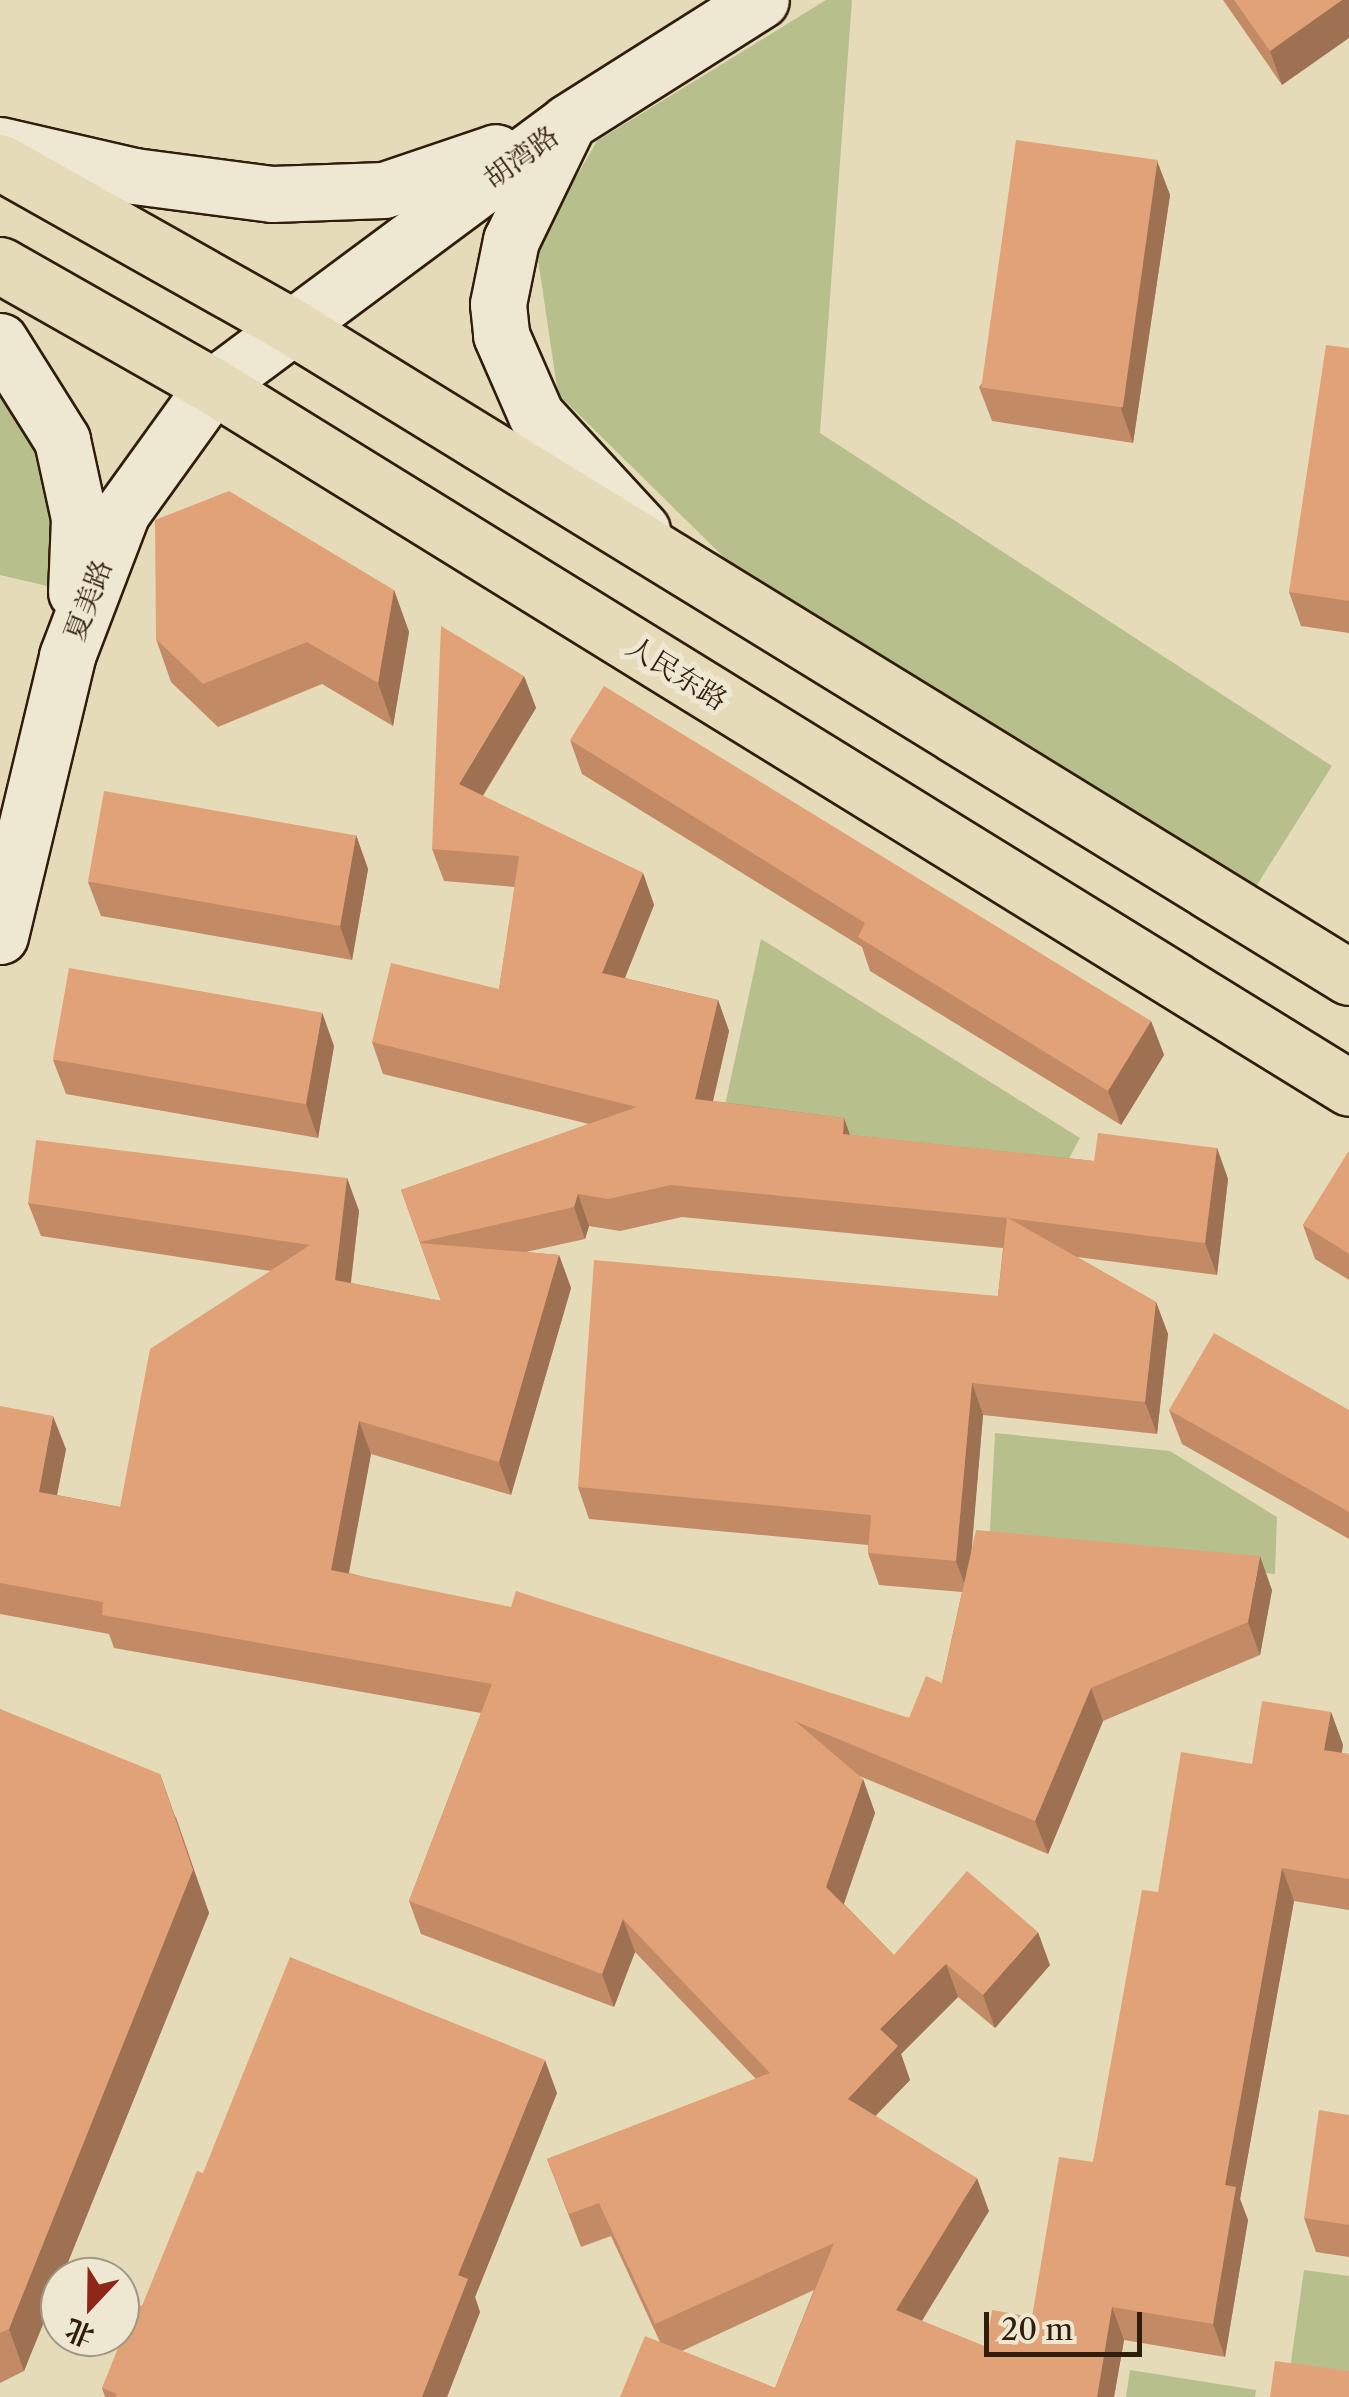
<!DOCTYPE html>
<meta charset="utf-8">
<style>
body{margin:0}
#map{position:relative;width:1349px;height:2397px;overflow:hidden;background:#e5dbb9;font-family:"Libre Caslon Text","Noto Serif SC",serif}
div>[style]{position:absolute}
.green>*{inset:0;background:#b7bf8d}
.roads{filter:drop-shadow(2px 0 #301d0b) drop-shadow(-2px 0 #301d0b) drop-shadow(0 2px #301d0b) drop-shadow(0 -2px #301d0b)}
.secondary>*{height:55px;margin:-27.5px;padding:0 27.5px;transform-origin:27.5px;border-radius:27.5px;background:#eee8d2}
.primary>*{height:55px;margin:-27.5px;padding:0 27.5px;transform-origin:27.5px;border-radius:27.5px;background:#e5dbb9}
.wall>*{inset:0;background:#c28b66}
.shaded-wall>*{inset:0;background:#9e7153}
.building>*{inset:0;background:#e1a277;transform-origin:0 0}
span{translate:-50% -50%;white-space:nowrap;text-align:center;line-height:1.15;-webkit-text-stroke:10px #eee8d2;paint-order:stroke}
.street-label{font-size:28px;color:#301d0b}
.north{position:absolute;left:40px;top:2257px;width:100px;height:100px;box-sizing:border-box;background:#eee8d2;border:2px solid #a29782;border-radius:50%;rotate:202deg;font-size:28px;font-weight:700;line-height:40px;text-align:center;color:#301d0b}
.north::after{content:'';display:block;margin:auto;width:35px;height:45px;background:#8f2418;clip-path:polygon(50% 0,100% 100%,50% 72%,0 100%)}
.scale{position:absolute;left:984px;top:2312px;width:158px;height:45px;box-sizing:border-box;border:5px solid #301d0b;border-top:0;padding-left:12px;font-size:30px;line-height:35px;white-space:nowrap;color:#301d0b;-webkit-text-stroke:8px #eee8d2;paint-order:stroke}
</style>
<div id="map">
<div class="green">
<div style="clip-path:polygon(826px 0,852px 0,820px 433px,1332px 766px,1255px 888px,746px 579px,558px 394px,536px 246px,597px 141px)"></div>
<div style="clip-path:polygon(0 374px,37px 434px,65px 520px,60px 589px,0 575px)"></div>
<div style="clip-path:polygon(761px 939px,1080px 1138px,1059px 1177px,721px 1124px)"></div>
<div style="clip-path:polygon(995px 1433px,1170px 1451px,1277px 1517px,1275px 1574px,989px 1548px)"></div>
<div style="clip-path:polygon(1304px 2270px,1349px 2276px,1349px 2385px,1289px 2376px)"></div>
<div style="clip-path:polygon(1130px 2370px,1256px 2390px,1255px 2397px,1126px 2397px)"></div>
</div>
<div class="roads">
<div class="secondary">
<div style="left:565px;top:129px;width:123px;rotate:115.9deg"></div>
<div style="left:511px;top:240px;width:65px;rotate:101.5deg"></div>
<div style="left:498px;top:304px;width:31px;rotate:84deg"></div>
<div style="left:501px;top:335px;width:87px;rotate:66.4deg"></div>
<div style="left:536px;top:415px;width:156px;rotate:47.3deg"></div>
<div style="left:0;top:145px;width:138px;rotate:13deg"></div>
<div style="left:134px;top:176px;width:139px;rotate:7.4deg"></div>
<div style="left:272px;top:194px;width:112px;rotate:-2deg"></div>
<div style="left:384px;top:190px;width:118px;rotate:-18.7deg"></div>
<div style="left:0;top:341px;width:117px;rotate:57.9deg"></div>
<div style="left:62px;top:440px;width:80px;rotate:77.7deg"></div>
<div style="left:79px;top:518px;width:74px;rotate:92.3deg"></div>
<div style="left:0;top:936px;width:288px;rotate:-76.5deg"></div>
<div style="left:67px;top:656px;width:154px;rotate:-69.1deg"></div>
<div style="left:122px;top:512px;width:155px;rotate:-54.2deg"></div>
<div style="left:213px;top:386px;width:442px;rotate:-36.6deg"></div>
<div style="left:568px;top:122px;width:228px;rotate:-32.3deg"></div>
</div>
<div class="primary">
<div style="left:0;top:162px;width:332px;rotate:29.4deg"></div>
<div style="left:289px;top:325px;width:1244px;rotate:31.6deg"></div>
<div style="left:0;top:265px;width:245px;rotate:29.6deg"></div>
<div style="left:213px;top:386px;width:1335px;rotate:31.71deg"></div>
</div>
</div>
<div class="wall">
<div style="clip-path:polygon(1223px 0,1349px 0,1282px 85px)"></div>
<div style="clip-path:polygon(1157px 161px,1170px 195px,1133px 443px,992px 421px,979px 387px)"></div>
<div style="clip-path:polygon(1349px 348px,1349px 633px,1301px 626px,1289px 592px)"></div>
<div style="clip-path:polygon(394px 590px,409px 632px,393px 726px,322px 684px,218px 727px,171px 682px,156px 639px)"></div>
<div style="clip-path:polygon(evenodd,524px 676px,536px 708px,483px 796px,643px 873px,654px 905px,625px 978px,718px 1000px,729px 1031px,713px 1101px,844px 1118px,850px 1135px,1094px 1161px,1217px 1148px,1228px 1179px,1217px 1275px,1077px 1257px,1156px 1302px,1168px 1334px,1157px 1434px,983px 1415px,971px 1553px,1272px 1590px,1260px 1655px,1103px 1721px,1048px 1854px,857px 1775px,863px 1779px,875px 1813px,844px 1904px,894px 1955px,1050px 1965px,995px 2028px,958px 1997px,901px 2054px,910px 2080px,875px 2116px,989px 2211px,922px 2321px,986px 2347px,1032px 2317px,1093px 2162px,1158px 1892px,1252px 1764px,1331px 1712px,1343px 1745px,1341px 1753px,1349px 1754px,1349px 1910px,1294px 1901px,1240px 2199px,1248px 2220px,1225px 2357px,1124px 2340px,1114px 2397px,620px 2397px,660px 2342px,611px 2236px,581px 2247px,547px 2159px,756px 2079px,635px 1952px,614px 2007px,421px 1934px,409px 1901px,481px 1713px,114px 1648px,109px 1634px,0 1614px,0 1406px,66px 1449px,57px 1495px,120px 1507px,271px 1271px,41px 1236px,28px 1203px,347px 1178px,359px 1211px,351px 1283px,441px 1301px,401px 1190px,589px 1124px,383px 1074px,372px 1042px,499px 989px,515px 887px,444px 881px,432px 849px,524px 676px,682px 1217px,1003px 1248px,998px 1296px,578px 1487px,589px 1519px,868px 1545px,868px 1553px,879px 1585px,962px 1592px,942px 1683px,909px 1718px,349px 1573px,371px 1454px,511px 1495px,571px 1288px,559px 1255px,526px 1252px,585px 1239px,589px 1226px,620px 1231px,682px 1217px,524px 676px,814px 2290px,775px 2388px,682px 2351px,814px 2290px)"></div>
<div style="clip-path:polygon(570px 740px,1151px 1021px,1164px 1055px,1121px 1125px,870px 971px,862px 947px,582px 774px)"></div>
<div style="clip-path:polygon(356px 835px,368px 869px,352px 960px,101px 916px,88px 882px)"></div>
<div style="clip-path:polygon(334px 1046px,318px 1138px,66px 1094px,53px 1060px)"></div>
<div style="clip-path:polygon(1349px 1153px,1349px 1280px,1315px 1259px,1303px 1225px)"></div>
<div style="clip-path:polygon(1169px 1410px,1349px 1410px,1349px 1539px,1182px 1444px)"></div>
<div style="clip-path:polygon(0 1709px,176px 1817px,209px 1913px,62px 2277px,60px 2277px,24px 2371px,0 2383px)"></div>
<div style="clip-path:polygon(557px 2093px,475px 2297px,480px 2312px,447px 2397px,105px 2397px,102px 2388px,142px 2306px,203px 2173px)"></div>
<div style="clip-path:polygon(1349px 2115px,1349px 2257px,1316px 2252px,1304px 2218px)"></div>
</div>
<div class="shaded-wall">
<div style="clip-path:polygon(1342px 0,1349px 0,1349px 38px,1282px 85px,1270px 51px)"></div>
<div style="clip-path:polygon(1157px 161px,1170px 195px,1133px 443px,1121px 409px)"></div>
<div style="clip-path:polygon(394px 590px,409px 632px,393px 726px,378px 683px)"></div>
<div style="clip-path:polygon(524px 676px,536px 708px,470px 816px,459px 784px)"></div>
<div style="clip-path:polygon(356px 835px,368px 869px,352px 960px,340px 926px)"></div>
<div style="clip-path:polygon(643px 873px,654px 905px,614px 1005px,602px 973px)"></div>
<div style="clip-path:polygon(718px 1000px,729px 1031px,706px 1131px,695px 1099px)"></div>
<div style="clip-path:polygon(322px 1012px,334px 1046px,318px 1138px,306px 1104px)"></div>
<div style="clip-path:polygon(1151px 1021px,1164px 1055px,1121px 1125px,1108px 1091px)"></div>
<div style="clip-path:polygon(844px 1118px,855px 1150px,843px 1134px)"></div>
<div style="clip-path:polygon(1217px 1148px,1228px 1179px,1217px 1275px,1205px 1243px)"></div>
<div style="clip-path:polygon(347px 1178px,359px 1211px,347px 1313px,335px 1280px)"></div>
<div style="clip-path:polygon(578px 1194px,589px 1226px,585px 1239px,574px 1207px)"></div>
<div style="clip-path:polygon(559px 1255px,571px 1288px,511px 1495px,499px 1462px)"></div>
<div style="clip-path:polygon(1156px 1302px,1168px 1334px,1157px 1434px,1145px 1402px)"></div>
<div style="clip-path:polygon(972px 1383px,983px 1415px,968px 1593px,956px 1561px)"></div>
<div style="clip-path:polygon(53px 1416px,66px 1449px,51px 1525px,39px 1492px)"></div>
<div style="clip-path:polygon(359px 1421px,371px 1454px,343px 1603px,331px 1570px)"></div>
<div style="clip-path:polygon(1260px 1556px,1272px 1590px,1260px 1655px,1248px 1622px)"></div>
<div style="clip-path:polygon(1091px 1688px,1103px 1721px,1048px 1854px,1035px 1821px)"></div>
<div style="clip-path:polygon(1331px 1712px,1343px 1745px,1337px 1783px,1324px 1750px)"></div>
<div style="clip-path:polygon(160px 1774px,209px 1913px,62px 2277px,60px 2277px,60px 2283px,24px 2371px,9px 2329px)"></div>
<div style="clip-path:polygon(863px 1779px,875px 1813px,838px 1920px,826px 1887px)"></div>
<div style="clip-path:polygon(1282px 1868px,1294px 1901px,1240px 2199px,1248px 2220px,1225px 2357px,1213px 2324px,1225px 2185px)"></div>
<div style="clip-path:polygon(623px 1919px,635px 1952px,614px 2007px,602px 1974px)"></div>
<div style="clip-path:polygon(1038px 1932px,1050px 1965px,995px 2028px,983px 1995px)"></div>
<div style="clip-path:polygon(946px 1964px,958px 1997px,901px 2054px,910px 2080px,860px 2132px,848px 2099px,880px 2029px)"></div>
<div style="clip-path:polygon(545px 2060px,557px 2093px,475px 2297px,480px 2312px,447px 2397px,422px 2397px,458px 2275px)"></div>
<div style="clip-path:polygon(977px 2178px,989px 2211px,908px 2343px,896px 2310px)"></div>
<div style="clip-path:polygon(1112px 2307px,1124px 2340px,1114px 2397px,1097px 2397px)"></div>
</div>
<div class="building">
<div style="clip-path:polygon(1234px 0,1342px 0,1270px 51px)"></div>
<div style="left:1016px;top:140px;width:143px;height:250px;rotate:8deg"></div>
<div style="clip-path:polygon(1326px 345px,1349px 348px,1349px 601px,1289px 592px)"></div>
<div style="clip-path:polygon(229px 491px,394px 590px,378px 683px,307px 642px,203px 684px,156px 639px,155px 520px)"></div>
<div style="clip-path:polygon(441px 626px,524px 676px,459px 784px,643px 873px,602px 973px,718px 1000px,695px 1099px,844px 1118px,843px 1134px,1094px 1161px,1098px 1133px,1217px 1148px,1205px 1243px,1008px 1218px,1156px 1302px,1145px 1402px,972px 1383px,956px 1561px,868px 1553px,871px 1515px,578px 1487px,594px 1260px,998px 1296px,1007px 1218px,671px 1185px,608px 1199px,578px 1194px,574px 1207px,420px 1242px,401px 1190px,637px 1107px,372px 1042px,391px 963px,499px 989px,519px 856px,432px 849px)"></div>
<div style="clip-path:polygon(604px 686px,1151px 1021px,1108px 1091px,858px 937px,865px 923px,570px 740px)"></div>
<div style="left:104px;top:791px;width:256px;height:92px;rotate:10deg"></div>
<div style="left:69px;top:968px;width:257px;height:93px;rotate:10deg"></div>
<div style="clip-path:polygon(36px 1140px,347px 1178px,335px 1280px,441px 1301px,420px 1243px,559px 1255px,499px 1462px,359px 1421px,331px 1570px,511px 1607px,516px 1591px,909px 1718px,926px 1676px,942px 1683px,976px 1530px,1260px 1556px,1248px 1622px,1091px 1688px,1035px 1821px,795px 1721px,863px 1779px,826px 1887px,894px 1955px,967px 1871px,1038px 1932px,983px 1995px,946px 1964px,880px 2029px,898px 2046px,848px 2099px,977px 2178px,896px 2310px,986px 2347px,992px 2310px,1032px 2317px,1059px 2157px,1093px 2162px,1142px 1890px,1158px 1892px,1181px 1752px,1252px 1764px,1262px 1701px,1331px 1712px,1324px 1750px,1349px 1754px,1349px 1879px,1282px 1868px,1225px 2185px,1236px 2187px,1213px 2324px,1112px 2307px,1097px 2397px,620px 2397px,645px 2336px,775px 2388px,834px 2243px,655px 2324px,599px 2203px,569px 2214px,547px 2159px,770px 2073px,623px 1919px,602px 1974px,409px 1901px,492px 1684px,102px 1615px,103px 1602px,0 1583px,0 1406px,53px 1416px,39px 1492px,120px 1507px,150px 1349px,310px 1245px,28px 1203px)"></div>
<div style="clip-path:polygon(1348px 1152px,1349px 1153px,1349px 1254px,1303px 1225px)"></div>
<div style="clip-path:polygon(1214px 1333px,1349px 1410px,1349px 1512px,1169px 1410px)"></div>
<div style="clip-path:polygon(0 1709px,160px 1774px,193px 1870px,9px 2329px,0 2333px)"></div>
<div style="clip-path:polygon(290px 1957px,545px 2060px,458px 2275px,468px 2279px,422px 2397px,115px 2397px,117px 2394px,102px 2388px,136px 2303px,142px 2306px,197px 2171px,203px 2173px)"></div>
<div style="clip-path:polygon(1319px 2110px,1349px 2115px,1349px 2225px,1304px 2218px)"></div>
<div style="clip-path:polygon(1275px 2361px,1349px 2371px,1349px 2397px,1270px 2397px)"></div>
</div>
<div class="street-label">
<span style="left:521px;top:157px;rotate:-36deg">胡湾路</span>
<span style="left:88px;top:600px;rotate:-69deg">夏美路</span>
<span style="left:677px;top:673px;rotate:32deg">人民东路</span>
</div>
<div class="north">北</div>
<div class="scale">20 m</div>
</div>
